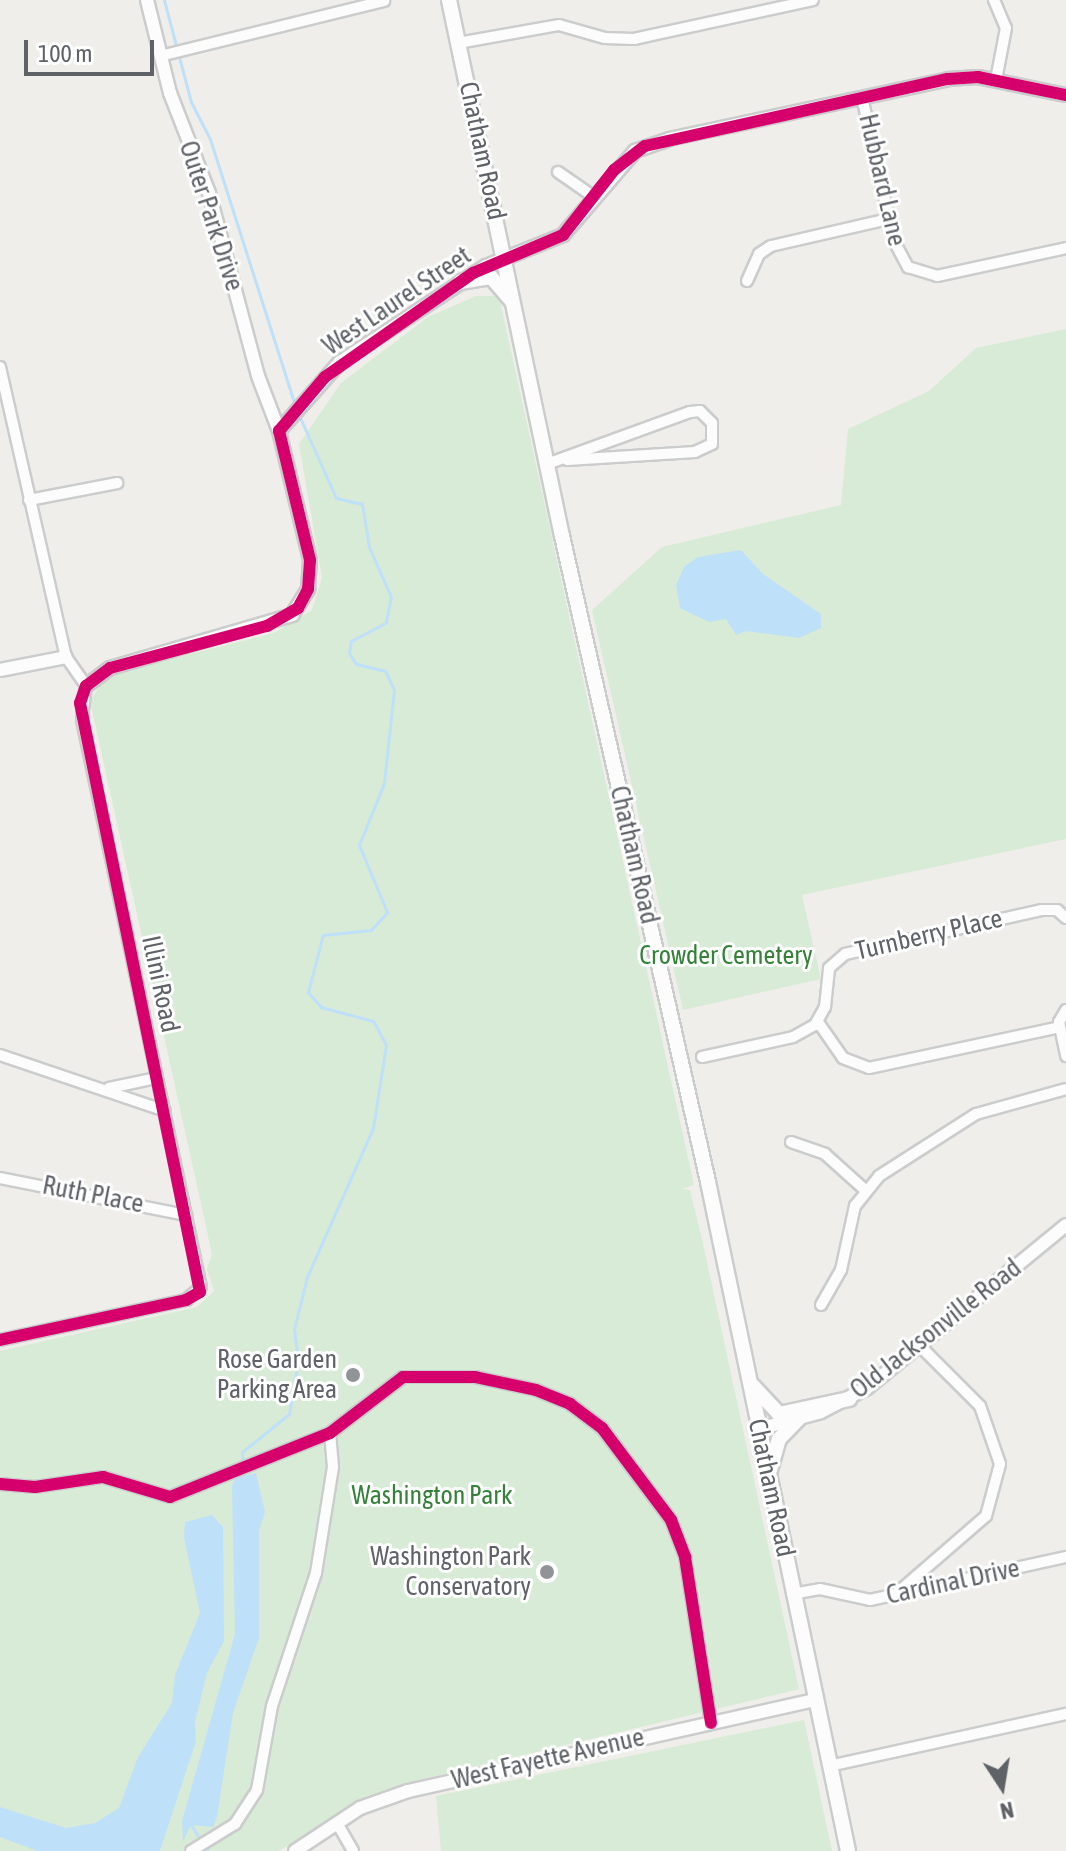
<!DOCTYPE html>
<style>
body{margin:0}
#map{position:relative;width:1066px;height:1851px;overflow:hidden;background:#efeeea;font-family:"Asap Condensed",sans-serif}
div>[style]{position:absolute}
.green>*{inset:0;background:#d8ebd6}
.water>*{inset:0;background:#bfe0f9}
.stream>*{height:3px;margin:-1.5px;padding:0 1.5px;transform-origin:1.5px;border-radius:1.5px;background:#bfe0f9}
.roads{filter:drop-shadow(2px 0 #cbcccc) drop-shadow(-2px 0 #cbcccc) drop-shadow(0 2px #cbcccc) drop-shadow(0 -2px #cbcccc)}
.minor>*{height:10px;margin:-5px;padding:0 5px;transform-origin:5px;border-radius:5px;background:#fdfcfc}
.tertiary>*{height:12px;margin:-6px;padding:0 6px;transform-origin:6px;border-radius:6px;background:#fdfcfc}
.secondary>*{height:14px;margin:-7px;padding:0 7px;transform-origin:7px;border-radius:7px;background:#fdfcfc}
.cycleway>*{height:12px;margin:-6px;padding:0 6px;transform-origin:6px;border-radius:6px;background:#d6006c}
.dots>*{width:22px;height:22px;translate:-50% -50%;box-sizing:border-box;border:4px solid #fff;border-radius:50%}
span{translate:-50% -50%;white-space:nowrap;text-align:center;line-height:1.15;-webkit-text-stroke:6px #fff;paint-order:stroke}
.street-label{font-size:26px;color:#5f6368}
.park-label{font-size:26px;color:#348238}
.poi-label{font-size:26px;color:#5f6368}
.right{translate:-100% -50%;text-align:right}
.north{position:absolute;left:962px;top:1747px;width:80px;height:80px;-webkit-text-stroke:6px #fff;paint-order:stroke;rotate:168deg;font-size:22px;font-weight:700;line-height:32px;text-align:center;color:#5f6368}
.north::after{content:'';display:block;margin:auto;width:28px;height:36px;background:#5f6368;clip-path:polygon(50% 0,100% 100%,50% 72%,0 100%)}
.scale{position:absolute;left:24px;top:40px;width:130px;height:36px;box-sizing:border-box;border:4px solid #5f6368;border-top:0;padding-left:10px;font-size:24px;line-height:28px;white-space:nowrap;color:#5f6368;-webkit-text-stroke:6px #fff;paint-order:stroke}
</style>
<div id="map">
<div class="green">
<div style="clip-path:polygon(476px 296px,499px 296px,694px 1185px,682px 1189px,690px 1190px,702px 1239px,799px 1689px,403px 1784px,367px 1796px,279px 1851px,0 1851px,0 1351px,197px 1307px,214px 1291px,207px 1269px,212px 1254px,90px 701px,101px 684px,122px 671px,274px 633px,312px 610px,322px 578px,299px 444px,341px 383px,428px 317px)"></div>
<div style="clip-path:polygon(1066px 329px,1066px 839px,802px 895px,821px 979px,683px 1010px,592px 610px,662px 547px,841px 505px,848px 429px,929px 391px,976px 348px)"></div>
<div style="clip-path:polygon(804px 1720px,832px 1851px,441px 1851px,436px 1796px)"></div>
</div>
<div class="water">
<div style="clip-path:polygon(741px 550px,763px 574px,821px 614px,821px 628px,799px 638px,746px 631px,736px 635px,726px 619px,709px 622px,680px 608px,676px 585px,684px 567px,698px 557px)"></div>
<div style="clip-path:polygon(256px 1473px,265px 1512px,259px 1531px,259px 1638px,233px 1713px,217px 1817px,213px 1827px,191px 1825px,183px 1842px,182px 1821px,235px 1634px,232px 1485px,236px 1478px)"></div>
<div style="clip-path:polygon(212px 1515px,223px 1527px,224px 1641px,207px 1673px,195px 1722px,196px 1741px,160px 1851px,37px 1851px,0 1837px,0 1807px,66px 1828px,95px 1823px,119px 1808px,138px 1757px,172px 1703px,175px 1675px,200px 1613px,184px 1538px,185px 1522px)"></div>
</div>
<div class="stream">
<div style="left:164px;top:0;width:106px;rotate:75.2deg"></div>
<div style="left:191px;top:102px;width:42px;rotate:62.8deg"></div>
<div style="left:210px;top:139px;width:280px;rotate:72.3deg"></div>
<div style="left:244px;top:1475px;width:23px;rotate:-95deg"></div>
<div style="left:242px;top:1452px;width:60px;rotate:-39deg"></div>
<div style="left:289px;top:1414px;width:54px;rotate:-80.4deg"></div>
<div style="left:298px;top:1361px;width:32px;rotate:-97deg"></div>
<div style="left:294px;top:1329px;width:54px;rotate:-76deg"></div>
<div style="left:307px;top:1277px;width:163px;rotate:-66.1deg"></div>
<div style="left:373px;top:1128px;width:84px;rotate:-81.1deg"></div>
<div style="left:386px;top:1045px;width:27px;rotate:-118deg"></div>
<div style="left:373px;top:1021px;width:54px;rotate:-164.9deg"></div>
<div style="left:321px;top:1007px;width:20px;rotate:-131deg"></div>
<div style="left:308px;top:992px;width:59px;rotate:-75.3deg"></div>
<div style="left:323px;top:935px;width:48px;rotate:-5.9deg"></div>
<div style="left:371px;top:930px;width:24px;rotate:-48deg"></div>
<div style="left:387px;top:912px;width:73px;rotate:-112.7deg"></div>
<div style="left:359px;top:845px;width:67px;rotate:-68deg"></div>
<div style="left:384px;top:783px;width:94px;rotate:-83.9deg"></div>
<div style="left:394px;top:690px;width:21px;rotate:-115deg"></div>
<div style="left:385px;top:671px;width:30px;rotate:-166deg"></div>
<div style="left:356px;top:664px;width:13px;rotate:-122deg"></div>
<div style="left:349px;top:653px;width:12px;rotate:-81deg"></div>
<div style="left:351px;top:641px;width:40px;rotate:-28deg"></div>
<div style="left:386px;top:622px;width:25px;rotate:-79deg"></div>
<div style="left:391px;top:597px;width:55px;rotate:-113.7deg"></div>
<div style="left:369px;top:547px;width:44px;rotate:-99.2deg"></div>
<div style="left:362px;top:504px;width:27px;rotate:-167deg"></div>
<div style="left:336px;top:498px;width:93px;rotate:-114.1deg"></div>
<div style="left:191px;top:1825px;width:31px;rotate:58deg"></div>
</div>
<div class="roads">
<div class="minor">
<div style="left:994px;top:0;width:30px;rotate:67deg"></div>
<div style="left:1006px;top:28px;width:53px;rotate:100.9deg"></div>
<div style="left:458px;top:43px;width:103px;rotate:-10.1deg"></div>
<div style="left:559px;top:25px;width:48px;rotate:15.8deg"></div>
<div style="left:605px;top:38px;width:29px;rotate:2deg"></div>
<div style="left:634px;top:39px;width:183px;rotate:-12.3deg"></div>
<div style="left:160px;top:56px;width:231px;rotate:-13.8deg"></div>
<div style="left:862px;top:97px;width:148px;rotate:77.5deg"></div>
<div style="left:894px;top:241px;width:30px;rotate:62deg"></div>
<div style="left:908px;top:267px;width:30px;rotate:17deg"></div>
<div style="left:937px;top:276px;width:132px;rotate:-12.2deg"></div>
<div style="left:558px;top:172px;width:44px;rotate:34.8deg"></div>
<div style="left:747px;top:281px;width:30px;rotate:-66deg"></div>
<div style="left:759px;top:254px;width:14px;rotate:-34deg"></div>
<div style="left:771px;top:246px;width:121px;rotate:-12.9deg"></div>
<div style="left:0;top:367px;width:297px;rotate:77.2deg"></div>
<div style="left:66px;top:657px;width:35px;rotate:55deg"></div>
<div style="left:86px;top:686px;width:34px;rotate:97deg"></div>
<div style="left:82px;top:720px;width:579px;rotate:78.15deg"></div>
<div style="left:201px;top:1287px;width:20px;rotate:139deg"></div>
<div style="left:186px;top:1300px;width:190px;rotate:167.9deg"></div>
<div style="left:547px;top:464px;width:152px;rotate:-20deg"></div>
<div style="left:690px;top:412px;width:10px;rotate:-6deg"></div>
<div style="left:700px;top:411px;width:17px;rotate:45deg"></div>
<div style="left:712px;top:423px;width:21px;rotate:90deg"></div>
<div style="left:712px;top:444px;width:19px;rotate:155deg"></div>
<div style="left:695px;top:452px;width:128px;rotate:176.4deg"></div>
<div style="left:29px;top:500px;width:90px;rotate:-10.9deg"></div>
<div style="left:1066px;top:1010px;width:14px;rotate:120deg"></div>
<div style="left:1059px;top:1022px;width:35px;rotate:78deg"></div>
<div style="left:818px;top:1022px;width:44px;rotate:55.2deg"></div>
<div style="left:843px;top:1058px;width:28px;rotate:21deg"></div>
<div style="left:869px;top:1068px;width:195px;rotate:-12.1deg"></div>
<div style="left:0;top:1055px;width:174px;rotate:18.7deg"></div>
<div style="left:702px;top:1057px;width:93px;rotate:-12.4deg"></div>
<div style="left:793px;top:1037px;width:25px;rotate:-29deg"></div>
<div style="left:815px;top:1025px;width:21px;rotate:-61deg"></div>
<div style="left:825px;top:1007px;width:39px;rotate:-84deg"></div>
<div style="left:829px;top:968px;width:21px;rotate:-41deg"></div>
<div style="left:845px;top:954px;width:202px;rotate:-12.6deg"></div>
<div style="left:1042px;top:910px;width:15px"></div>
<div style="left:1057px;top:910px;width:12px;rotate:42deg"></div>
<div style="left:109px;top:1088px;width:49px;rotate:-11.8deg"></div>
<div style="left:791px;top:1142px;width:36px;rotate:19deg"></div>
<div style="left:825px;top:1154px;width:52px;rotate:41.9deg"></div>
<div style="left:0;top:1178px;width:190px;rotate:11.3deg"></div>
<div style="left:821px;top:1305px;width:40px;rotate:-60.3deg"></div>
<div style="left:841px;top:1270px;width:66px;rotate:-77.7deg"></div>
<div style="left:855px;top:1206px;width:38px;rotate:-51deg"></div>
<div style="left:879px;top:1176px;width:115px;rotate:-32.6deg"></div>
<div style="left:976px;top:1114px;width:93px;rotate:-15.5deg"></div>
<div style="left:0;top:1484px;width:35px;rotate:5deg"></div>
<div style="left:35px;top:1487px;width:69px;rotate:-8.4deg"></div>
<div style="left:103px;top:1477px;width:70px;rotate:16.6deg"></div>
<div style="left:170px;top:1497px;width:172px;rotate:-21.8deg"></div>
<div style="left:330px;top:1433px;width:92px;rotate:-37.5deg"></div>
<div style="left:403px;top:1377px;width:72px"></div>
<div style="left:475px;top:1377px;width:62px;rotate:12deg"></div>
<div style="left:536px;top:1390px;width:37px;rotate:22deg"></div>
<div style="left:570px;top:1404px;width:40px;rotate:37deg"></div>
<div style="left:602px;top:1428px;width:115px;rotate:53.1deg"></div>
<div style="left:671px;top:1520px;width:40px;rotate:69deg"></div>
<div style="left:685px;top:1557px;width:168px;rotate:81.1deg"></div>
<div style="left:897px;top:1593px;width:118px;rotate:-40.9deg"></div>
<div style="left:986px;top:1516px;width:54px;rotate:-74.9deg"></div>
<div style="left:1000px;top:1464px;width:61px;rotate:-109deg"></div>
<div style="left:980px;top:1406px;width:85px;rotate:-135deg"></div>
<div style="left:792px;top:1594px;width:28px;rotate:-10deg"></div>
<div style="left:820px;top:1589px;width:51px;rotate:12.4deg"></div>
<div style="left:870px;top:1600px;width:201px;rotate:-12.4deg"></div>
<div style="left:829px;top:1766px;width:243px;rotate:-12.4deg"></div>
<div style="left:337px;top:1823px;width:32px;rotate:60deg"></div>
<div style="left:191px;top:1851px;width:52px;rotate:-31.5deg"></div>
<div style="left:235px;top:1824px;width:40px;rotate:-57.1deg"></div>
<div style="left:257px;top:1790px;width:85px;rotate:-79.9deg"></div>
<div style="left:272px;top:1706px;width:140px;rotate:-71.7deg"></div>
<div style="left:316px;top:1573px;width:107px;rotate:-80.9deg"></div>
<div style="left:333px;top:1467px;width:34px;rotate:-95deg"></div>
</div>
<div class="tertiary">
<div style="left:147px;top:0;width:96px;rotate:76.1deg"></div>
<div style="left:170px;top:93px;width:107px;rotate:68.7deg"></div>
<div style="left:209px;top:193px;width:189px;rotate:75deg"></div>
<div style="left:258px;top:376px;width:59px;rotate:69.1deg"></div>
<div style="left:0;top:670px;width:67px;rotate:-11.1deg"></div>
<div style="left:86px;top:686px;width:30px;rotate:-37deg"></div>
<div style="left:110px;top:668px;width:190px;rotate:-16.2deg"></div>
<div style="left:292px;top:615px;width:31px;rotate:-58deg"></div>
<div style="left:308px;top:589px;width:29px;rotate:-86deg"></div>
<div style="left:310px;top:560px;width:133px;rotate:-103.5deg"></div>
<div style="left:279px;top:431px;width:92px;rotate:-48.5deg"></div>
<div style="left:340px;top:362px;width:175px;rotate:-33.3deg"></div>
<div style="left:486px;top:266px;width:83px;rotate:-21.9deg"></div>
<div style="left:563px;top:235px;width:111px;rotate:-49.4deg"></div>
<div style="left:635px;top:151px;width:36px;rotate:-19deg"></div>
<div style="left:669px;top:139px;width:285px;rotate:-12.1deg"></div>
<div style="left:948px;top:79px;width:30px;rotate:-4deg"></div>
<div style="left:978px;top:77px;width:90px;rotate:11.6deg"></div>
<div style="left:759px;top:1429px;width:64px;rotate:-15.3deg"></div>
<div style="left:821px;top:1412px;width:52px;rotate:-27.6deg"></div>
<div style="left:867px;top:1388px;width:257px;rotate:-39.3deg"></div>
<div style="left:295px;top:1851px;width:78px;rotate:-33.5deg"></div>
<div style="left:360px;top:1808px;width:51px;rotate:-19.5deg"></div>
<div style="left:408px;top:1791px;width:417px;rotate:-12.6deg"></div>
</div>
<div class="secondary">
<div style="left:449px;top:0;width:548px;rotate:78.1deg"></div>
<div style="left:562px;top:536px;width:662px;rotate:77.26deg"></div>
<div style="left:708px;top:1182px;width:683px;rotate:78.18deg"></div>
<div style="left:460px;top:282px;width:31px;rotate:-9deg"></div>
<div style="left:491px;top:277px;width:32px;rotate:49deg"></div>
<div style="left:753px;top:1386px;width:38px;rotate:47deg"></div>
<div style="left:779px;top:1414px;width:72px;rotate:-12.1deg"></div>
<div style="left:770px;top:1470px;width:32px;rotate:-74deg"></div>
<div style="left:779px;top:1439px;width:28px;rotate:-46deg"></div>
</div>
</div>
<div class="cycleway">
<div style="left:0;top:1340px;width:190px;rotate:-12.1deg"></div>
<div style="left:186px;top:1300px;width:16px;rotate:-30deg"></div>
<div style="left:200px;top:1292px;width:601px;rotate:-101.52deg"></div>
<div style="left:80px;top:703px;width:18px;rotate:-71deg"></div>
<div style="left:86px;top:686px;width:30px;rotate:-37deg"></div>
<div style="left:110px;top:668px;width:163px;rotate:-15deg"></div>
<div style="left:267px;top:626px;width:36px;rotate:-30deg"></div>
<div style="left:298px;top:608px;width:21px;rotate:-62deg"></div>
<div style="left:308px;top:589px;width:29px;rotate:-86deg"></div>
<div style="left:310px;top:560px;width:133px;rotate:-103.5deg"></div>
<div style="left:279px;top:431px;width:71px;rotate:-49.6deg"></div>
<div style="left:325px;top:377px;width:181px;rotate:-35.1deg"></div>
<div style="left:473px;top:273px;width:98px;rotate:-22.9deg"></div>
<div style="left:563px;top:235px;width:83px;rotate:-51.9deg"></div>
<div style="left:614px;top:170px;width:39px;rotate:-38deg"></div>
<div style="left:645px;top:146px;width:310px;rotate:-12.5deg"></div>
<div style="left:948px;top:79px;width:30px;rotate:-4deg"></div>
<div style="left:978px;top:77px;width:90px;rotate:11.6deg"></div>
<div style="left:0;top:1484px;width:35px;rotate:5deg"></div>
<div style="left:35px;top:1487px;width:69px;rotate:-8.4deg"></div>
<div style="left:103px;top:1477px;width:70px;rotate:16.6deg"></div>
<div style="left:170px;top:1497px;width:172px;rotate:-21.8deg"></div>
<div style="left:330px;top:1433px;width:92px;rotate:-37.5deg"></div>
<div style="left:403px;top:1377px;width:72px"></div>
<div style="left:475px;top:1377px;width:62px;rotate:12deg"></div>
<div style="left:536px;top:1390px;width:37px;rotate:22deg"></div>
<div style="left:570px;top:1404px;width:40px;rotate:37deg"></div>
<div style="left:602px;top:1428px;width:115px;rotate:53.1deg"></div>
<div style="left:671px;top:1520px;width:40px;rotate:69deg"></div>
<div style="left:685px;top:1557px;width:168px;rotate:81.1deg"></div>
</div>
<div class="dots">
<div style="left:353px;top:1375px;background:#919496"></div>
<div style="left:547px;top:1572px;background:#919496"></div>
</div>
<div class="street-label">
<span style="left:482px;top:151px;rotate:78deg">Chatham Road</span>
<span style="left:882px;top:180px;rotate:77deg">Hubbard Lane</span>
<span style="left:211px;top:216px;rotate:72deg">Outer Park Drive</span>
<span style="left:397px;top:301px;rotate:-34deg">West Laurel Street</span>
<span style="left:634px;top:855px;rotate:77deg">Chatham Road</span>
<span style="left:929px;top:935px;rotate:-13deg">Turnberry Place</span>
<span style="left:160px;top:984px;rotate:78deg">Illini Road</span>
<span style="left:93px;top:1195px;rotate:11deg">Ruth Place</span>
<span style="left:936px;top:1329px;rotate:-38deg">Old Jacksonville Road</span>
<span style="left:771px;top:1488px;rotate:78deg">Chatham Road</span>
<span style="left:953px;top:1582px;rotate:-12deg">Cardinal Drive</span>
<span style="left:548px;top:1759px;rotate:-13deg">West Fayette Avenue</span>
</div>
<div class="park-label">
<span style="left:726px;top:956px">Crowder Cemetery</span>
<span style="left:432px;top:1496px">Washington Park</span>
</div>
<div class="poi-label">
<span class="right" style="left:337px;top:1375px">Rose Garden<br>Parking Area</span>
<span class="right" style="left:531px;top:1572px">Washington Park<br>Conservatory</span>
</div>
<div class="north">N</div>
<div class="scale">100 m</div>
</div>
